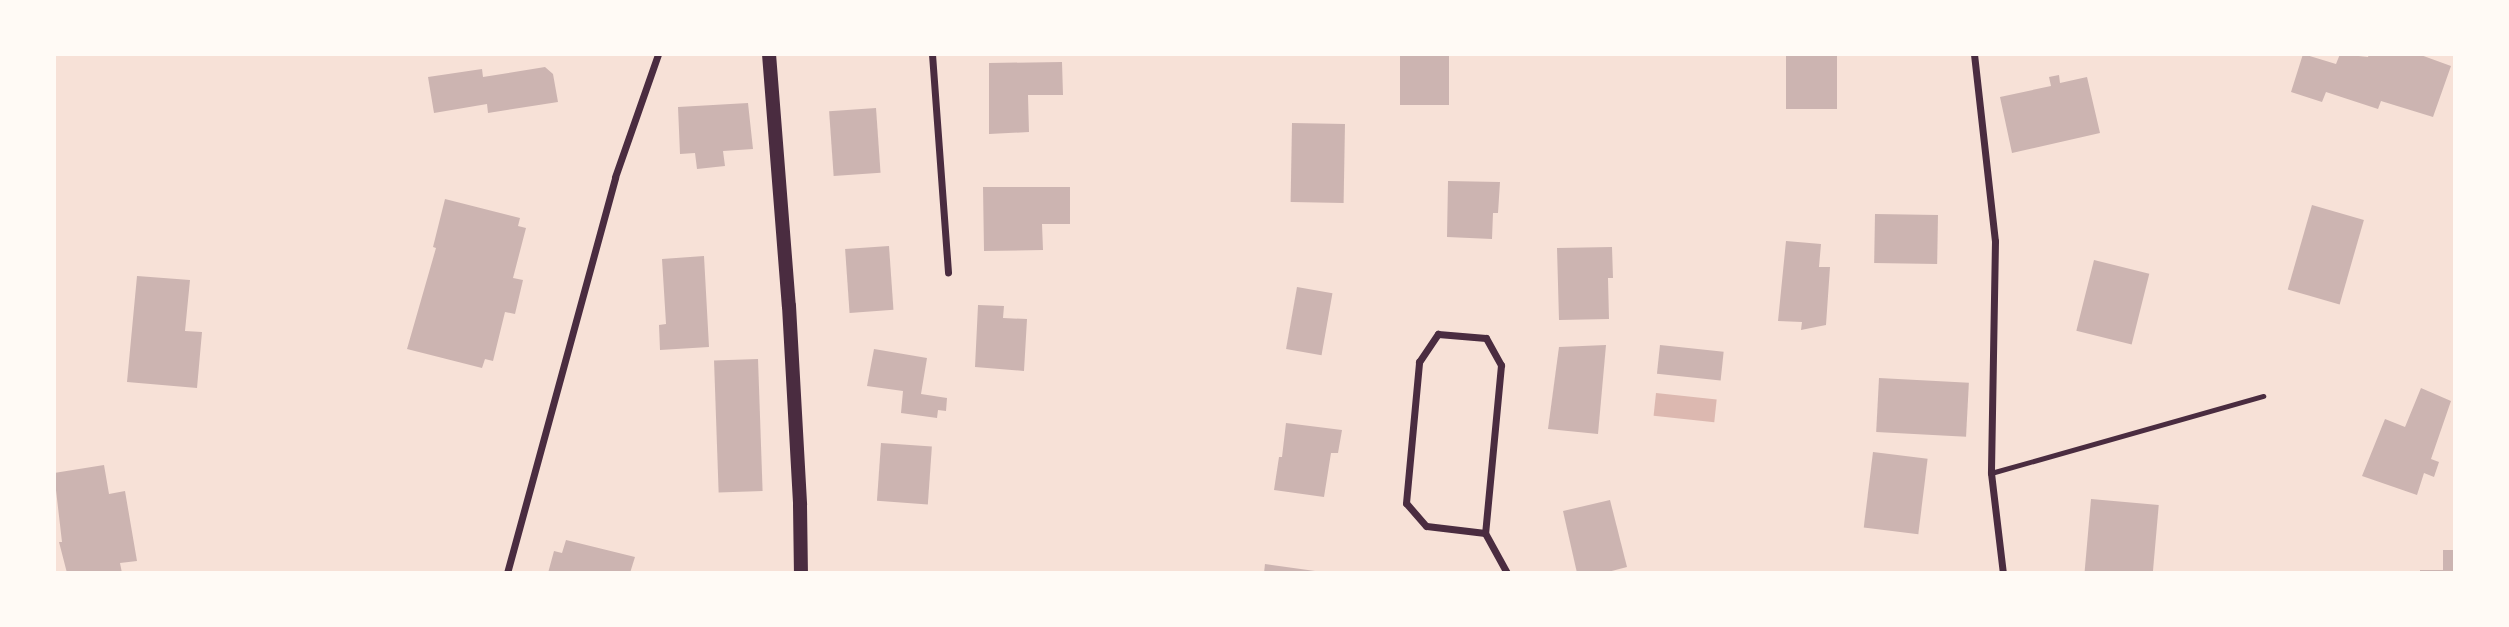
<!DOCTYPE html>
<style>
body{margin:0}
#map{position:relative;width:2509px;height:627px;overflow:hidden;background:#f7e1d7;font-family:"DejaVu Sans",sans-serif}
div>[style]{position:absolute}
.water>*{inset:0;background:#dcb8b0;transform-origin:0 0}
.building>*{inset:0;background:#ccb4b1;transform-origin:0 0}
.service>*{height:5px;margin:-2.5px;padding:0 2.5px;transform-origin:2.5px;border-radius:2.5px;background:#4a2c40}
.minor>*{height:7px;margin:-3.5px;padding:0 3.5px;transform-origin:3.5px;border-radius:3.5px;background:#4a2c40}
.secondary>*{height:14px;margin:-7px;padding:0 7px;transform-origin:7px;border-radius:7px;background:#4a2c40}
span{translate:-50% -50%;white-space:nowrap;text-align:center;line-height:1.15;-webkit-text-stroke:7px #fffaf5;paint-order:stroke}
.frame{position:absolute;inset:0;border:56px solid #fffaf5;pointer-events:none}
</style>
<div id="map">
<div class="water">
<div style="left:1656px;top:393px;width:61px;height:23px;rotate:6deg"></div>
</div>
<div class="building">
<div style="left:1400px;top:54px;width:49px;height:51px"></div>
<div style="left:1786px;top:54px;width:51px;height:55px"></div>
<div style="clip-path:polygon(2303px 54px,2336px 64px,2340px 54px,2368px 57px,2369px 54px,2418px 54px,2451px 66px,2433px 117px,2381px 101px,2378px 109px,2326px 92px,2322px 102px,2291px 92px)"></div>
<div style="clip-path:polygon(1062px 62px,1063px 95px,1028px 95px,1029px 132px,989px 134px,989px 63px)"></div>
<div style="clip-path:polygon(545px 67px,553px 74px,558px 102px,488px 113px,487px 104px,434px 113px,428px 77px,482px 69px,483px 77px)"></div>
<div style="clip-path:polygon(2059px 75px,2060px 83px,2087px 77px,2100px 133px,2012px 153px,2000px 97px,2051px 86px,2049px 77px)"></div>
<div style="clip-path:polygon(748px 103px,753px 149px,723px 151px,725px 166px,697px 169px,695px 153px,680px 154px,678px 107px)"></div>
<div style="left:876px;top:108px;width:65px;height:47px;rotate:86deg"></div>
<div style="left:1292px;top:123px;width:53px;height:79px;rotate:1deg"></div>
<div style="clip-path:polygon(1448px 181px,1500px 182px,1498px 213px,1493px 213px,1492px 239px,1447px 237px)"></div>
<div style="clip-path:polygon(983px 187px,1070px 187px,1070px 224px,1042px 224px,1043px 250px,984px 251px)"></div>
<div style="clip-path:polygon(445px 199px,520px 218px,518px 226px,526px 228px,513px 278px,523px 280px,515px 314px,505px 312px,493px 361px,485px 359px,482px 368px,407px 349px,436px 248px,433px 247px)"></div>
<div style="left:2312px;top:205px;width:54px;height:88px;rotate:16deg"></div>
<div style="left:1875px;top:214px;width:63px;height:49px;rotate:1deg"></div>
<div style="clip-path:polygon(1786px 241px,1821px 244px,1819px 267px,1830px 267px,1826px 325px,1801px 330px,1802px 322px,1778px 321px)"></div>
<div style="left:889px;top:246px;width:64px;height:44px;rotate:86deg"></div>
<div style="clip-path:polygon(1612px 247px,1613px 278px,1608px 278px,1609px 319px,1559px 320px,1557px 248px)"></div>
<div style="clip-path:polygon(704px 256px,709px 347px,660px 350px,659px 325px,666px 324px,662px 259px)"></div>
<div style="left:2094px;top:260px;width:57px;height:73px;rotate:14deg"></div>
<div style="clip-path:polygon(137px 276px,190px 280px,185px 331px,202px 332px,197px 388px,127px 382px)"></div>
<div style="left:1297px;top:287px;width:36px;height:63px;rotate:10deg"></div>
<div style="clip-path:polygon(978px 305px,1004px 306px,1003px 318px,1027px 319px,1024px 371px,975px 367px)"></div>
<div style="clip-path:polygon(1606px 345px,1598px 434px,1548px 429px,1559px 347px)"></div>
<div style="left:1660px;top:345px;width:64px;height:29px;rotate:6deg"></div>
<div style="clip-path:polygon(874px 349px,927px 358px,921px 394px,947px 398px,946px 411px,938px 410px,937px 418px,901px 413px,903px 391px,867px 386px)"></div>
<div style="left:758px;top:359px;width:132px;height:44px;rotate:88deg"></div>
<div style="left:1879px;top:378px;width:90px;height:54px;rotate:3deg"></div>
<div style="clip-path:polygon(2421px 388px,2451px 401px,2431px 459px,2439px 462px,2434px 477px,2424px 473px,2417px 495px,2362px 476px,2385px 419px,2405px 427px)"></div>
<div style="clip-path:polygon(1286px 423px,1342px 430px,1338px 453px,1331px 453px,1324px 497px,1274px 490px,1279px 457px,1282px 457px)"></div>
<div style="left:881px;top:443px;width:51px;height:58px;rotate:4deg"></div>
<div style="left:1873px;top:452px;width:55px;height:76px;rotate:7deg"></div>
<div style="clip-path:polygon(104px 465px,109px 494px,125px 491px,137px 561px,120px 563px,122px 573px,67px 573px,59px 542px,62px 542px,54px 473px)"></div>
<div style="left:2091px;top:499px;width:68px;height:74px;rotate:5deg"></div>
<div style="clip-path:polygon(1610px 500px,1627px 567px,1604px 573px,1577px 573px,1563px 511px)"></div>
<div style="clip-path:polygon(566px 540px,635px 557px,630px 573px,548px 573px,554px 551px,562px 553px)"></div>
<div style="clip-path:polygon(2443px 550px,2455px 550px,2455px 573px,2420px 573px,2420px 570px,2443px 570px)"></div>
<div style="clip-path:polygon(1265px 564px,1315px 571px,1314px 573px,1264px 573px)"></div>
</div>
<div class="service">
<div style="left:1991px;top:473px;width:283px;rotate:-15.8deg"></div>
</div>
<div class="minor">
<div style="left:932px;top:54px;width:219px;rotate:85.8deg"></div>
<div style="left:1974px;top:54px;width:188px;rotate:83.6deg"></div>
<div style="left:1995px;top:241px;width:232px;rotate:91deg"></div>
<div style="left:1991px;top:473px;width:101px;rotate:83.2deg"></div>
<div style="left:1485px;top:533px;width:59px;rotate:-173.2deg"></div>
<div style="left:1426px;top:526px;width:30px;rotate:-131deg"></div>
<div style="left:1406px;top:503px;width:142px;rotate:-84.7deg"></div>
<div style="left:1419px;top:362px;width:34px;rotate:-56deg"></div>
<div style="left:1438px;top:334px;width:48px;rotate:4.8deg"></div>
<div style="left:1486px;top:338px;width:31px;rotate:61deg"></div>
<div style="left:1501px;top:365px;width:169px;rotate:95.4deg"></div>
<div style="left:1485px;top:533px;width:46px;rotate:61.2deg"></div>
<div style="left:507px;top:573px;width:410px;rotate:-74.7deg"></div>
<div style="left:615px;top:177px;width:130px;rotate:-70.7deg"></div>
</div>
<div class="secondary">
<div style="left:769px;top:54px;width:253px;rotate:85.5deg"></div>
<div style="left:789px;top:306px;width:199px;rotate:86.8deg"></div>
<div style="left:800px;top:505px;width:68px;rotate:89.2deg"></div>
</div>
<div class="frame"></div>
</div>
